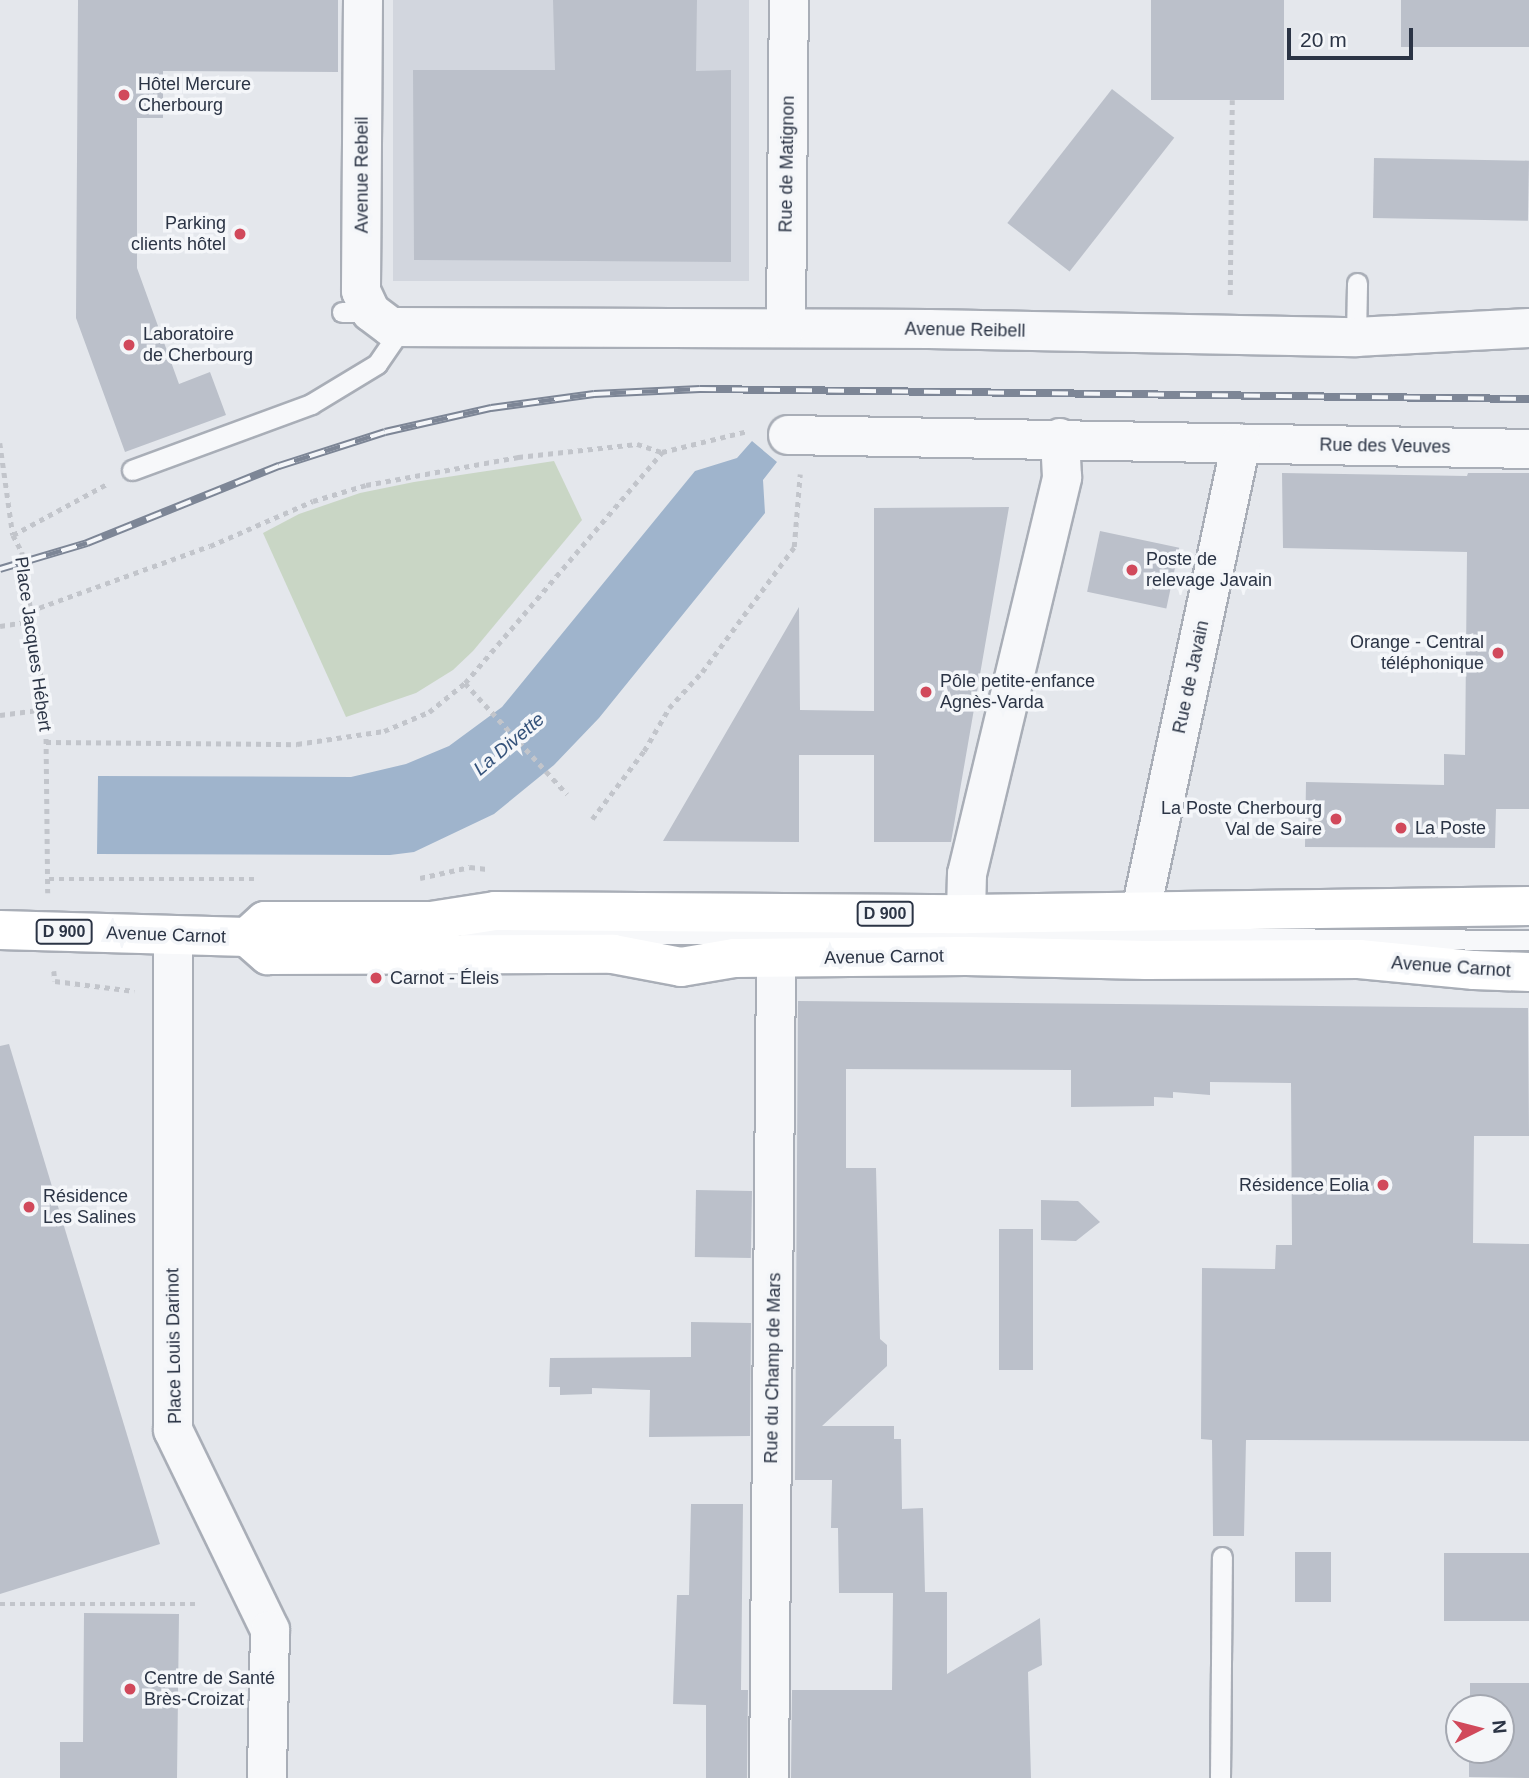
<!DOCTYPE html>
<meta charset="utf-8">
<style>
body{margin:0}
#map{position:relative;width:1529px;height:1778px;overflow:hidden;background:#e4e7ec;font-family:Arial,sans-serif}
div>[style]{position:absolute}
.built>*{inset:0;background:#d2d6de;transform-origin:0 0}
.green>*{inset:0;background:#c9d6c5}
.water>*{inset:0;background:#9fb4cc}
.building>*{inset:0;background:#bbc0ca;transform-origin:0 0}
.path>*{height:4.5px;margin-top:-2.25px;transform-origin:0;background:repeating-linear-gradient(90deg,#c2c5cb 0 5px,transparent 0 10px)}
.roads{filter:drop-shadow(2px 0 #a9aeb7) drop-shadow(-2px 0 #a9aeb7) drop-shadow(0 2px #a9aeb7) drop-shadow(0 -2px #a9aeb7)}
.service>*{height:19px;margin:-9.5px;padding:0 9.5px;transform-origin:9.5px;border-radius:9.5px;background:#f7f8fa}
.minor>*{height:38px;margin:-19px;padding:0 19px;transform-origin:19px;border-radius:19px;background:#f7f8fa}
.primary>*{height:38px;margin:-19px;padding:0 19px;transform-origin:19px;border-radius:19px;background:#fff}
.rail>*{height:8px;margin-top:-4px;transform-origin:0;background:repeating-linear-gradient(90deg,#f4f6f9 0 16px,#7d8696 0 32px);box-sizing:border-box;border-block:2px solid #7d8696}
.dots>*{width:19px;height:19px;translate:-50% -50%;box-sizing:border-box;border:4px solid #f4f6f9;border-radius:50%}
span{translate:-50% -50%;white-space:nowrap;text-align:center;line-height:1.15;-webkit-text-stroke:7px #f4f6f9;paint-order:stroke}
.shield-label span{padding:2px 5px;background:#f4f6f9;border:2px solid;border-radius:5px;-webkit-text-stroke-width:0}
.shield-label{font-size:16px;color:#2b3445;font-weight:700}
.poi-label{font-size:18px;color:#2b3445}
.left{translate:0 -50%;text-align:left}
.right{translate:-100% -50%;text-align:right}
.street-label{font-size:18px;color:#2b3445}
.water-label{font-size:19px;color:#34527a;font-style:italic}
.north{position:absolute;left:1445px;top:1694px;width:70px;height:70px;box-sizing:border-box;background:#f4f6f9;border:2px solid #a4a8b1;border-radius:50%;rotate:84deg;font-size:19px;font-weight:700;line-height:28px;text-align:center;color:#2b3445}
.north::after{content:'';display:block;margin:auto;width:24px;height:32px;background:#d1495b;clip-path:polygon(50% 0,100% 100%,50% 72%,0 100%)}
.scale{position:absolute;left:1287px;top:28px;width:126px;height:32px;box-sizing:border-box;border:4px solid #2b3445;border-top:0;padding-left:9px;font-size:21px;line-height:24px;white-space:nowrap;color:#2b3445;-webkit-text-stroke:5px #f4f6f9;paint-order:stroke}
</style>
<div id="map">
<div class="built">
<div style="left:393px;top:0;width:356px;height:281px"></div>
</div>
<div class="green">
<div style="clip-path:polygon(554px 461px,582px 520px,473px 651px,453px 670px,416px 693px,346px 717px,263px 533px,299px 514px,360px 493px,414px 482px)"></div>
</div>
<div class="water">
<div style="clip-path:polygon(752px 441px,777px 462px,763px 480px,765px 513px,599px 718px,554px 765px,494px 814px,414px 852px,390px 855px,97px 854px,98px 776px,351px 777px,406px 764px,449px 746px,502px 707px,695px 471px,737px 458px)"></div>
</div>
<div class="building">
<div style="clip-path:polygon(78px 0,338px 0,338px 72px,163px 71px,163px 118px,137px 118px,137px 268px,179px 384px,210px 372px,226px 415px,125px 452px,76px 318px)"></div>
<div style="clip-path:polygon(553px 0,697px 0,696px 71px,731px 70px,731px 262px,414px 260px,413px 70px,555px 70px)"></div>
<div style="left:1151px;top:0;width:133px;height:100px"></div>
<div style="left:1401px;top:0;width:128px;height:47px"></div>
<div style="left:1112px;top:89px;width:79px;height:170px;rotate:38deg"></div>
<div style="left:1374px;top:158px;width:155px;height:60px;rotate:1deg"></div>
<div style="clip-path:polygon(1282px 473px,1467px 476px,1468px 473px,1529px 473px,1529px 809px,1496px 809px,1495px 848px,1305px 847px,1306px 782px,1444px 785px,1444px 754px,1465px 755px,1467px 552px,1283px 548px)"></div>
<div style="clip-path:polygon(1009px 507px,951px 842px,874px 842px,874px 755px,799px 755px,799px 842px,663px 841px,799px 607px,800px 710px,874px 711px,874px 508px)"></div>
<div style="left:1100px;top:531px;width:81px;height:62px;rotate:12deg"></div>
<div style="clip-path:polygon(798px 1001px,1528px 1008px,1529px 1136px,1474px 1136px,1473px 1243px,1529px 1244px,1529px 1441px,1246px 1440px,1244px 1536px,1213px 1536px,1212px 1440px,1201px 1439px,1202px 1268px,1275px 1269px,1276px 1245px,1292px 1245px,1291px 1083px,1210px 1082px,1210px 1095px,1173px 1092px,1173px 1098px,1154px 1097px,1154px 1106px,1071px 1107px,1071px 1070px,846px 1069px,846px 1168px,876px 1168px,880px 1339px,887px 1345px,887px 1366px,822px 1426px,894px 1426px,894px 1439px,901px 1439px,902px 1509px,923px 1508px,925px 1592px,947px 1592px,947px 1674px,1040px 1618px,1042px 1665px,1028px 1672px,1031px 1778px,791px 1778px,792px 1690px,892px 1690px,893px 1593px,839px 1593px,838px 1528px,831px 1528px,832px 1480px,795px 1480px)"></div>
<div style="clip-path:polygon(9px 1044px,160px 1544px,0 1594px,0 1046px)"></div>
<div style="left:696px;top:1190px;width:56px;height:67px;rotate:1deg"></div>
<div style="clip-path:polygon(1041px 1200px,1078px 1201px,1100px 1222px,1076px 1241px,1041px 1240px)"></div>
<div style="left:999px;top:1229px;width:34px;height:141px"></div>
<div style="clip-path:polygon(691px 1322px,751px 1323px,750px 1436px,649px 1437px,650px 1390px,592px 1388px,592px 1394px,560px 1395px,560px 1387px,549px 1387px,550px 1358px,691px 1357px)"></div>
<div style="clip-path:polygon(691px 1504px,743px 1504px,741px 1690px,748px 1690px,747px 1778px,706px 1778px,706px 1705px,673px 1704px,677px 1595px,689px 1595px)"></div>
<div style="left:1295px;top:1552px;width:36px;height:50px"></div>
<div style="left:1444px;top:1553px;width:85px;height:68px"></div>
<div style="clip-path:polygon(84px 1613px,179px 1614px,177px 1778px,60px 1778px,60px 1742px,83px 1742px)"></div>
<div style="clip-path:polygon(1470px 1683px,1529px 1683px,1529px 1778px,1469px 1777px,1469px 1750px,1501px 1750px,1501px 1708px,1470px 1708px)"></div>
</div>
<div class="path">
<div style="left:1230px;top:295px;width:195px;rotate:-89.4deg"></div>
<div style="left:0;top:443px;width:93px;rotate:82deg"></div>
<div style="left:13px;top:535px;width:19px;rotate:62deg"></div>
<div style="left:22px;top:552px;width:159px;rotate:81.3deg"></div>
<div style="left:46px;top:709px;width:184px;rotate:89.4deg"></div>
<div style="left:13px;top:535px;width:107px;rotate:-28.5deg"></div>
<div style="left:30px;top:611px;width:191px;rotate:-19.9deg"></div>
<div style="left:210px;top:546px;width:112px;rotate:-23.6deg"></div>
<div style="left:313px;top:501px;width:55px;rotate:-16.8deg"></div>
<div style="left:366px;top:485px;width:155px;rotate:-10.4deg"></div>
<div style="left:518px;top:457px;width:120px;rotate:-6.2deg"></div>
<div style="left:637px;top:444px;width:26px;rotate:18deg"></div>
<div style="left:662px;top:452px;width:89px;rotate:-13.7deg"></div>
<div style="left:0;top:626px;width:32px;rotate:-9deg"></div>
<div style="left:465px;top:683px;width:151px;rotate:47.4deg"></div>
<div style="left:0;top:715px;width:46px;rotate:-7.4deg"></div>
<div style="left:46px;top:742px;width:251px;rotate:0.5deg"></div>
<div style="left:297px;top:744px;width:88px;rotate:-8.5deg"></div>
<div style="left:384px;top:731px;width:49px;rotate:-22.9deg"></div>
<div style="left:429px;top:712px;width:46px;rotate:-38.9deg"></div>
<div style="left:465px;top:683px;width:304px;rotate:-49.5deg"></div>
<div style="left:592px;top:819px;width:86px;rotate:-52.6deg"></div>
<div style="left:644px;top:751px;width:50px;rotate:-59.8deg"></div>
<div style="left:669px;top:708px;width:49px;rotate:-47.5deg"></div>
<div style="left:702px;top:672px;width:155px;rotate:-53.6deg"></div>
<div style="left:794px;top:547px;width:73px;rotate:-85.3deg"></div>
<div style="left:420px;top:878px;width:51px;rotate:-12.4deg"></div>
<div style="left:470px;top:867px;width:17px;rotate:7deg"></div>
<div style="left:49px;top:879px;width:208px"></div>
<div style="left:54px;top:971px;width:10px;rotate:84deg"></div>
<div style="left:55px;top:981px;width:80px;rotate:7.2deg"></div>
<div style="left:0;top:1604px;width:197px"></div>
</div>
<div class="roads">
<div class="service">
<div style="left:342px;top:312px;width:29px"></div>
<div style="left:1356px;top:337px;width:54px;rotate:-88.9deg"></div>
<div style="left:132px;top:470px;width:191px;rotate:-20.2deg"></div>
<div style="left:311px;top:404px;width:77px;rotate:-31.2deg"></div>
<div style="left:377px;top:364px;width:42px;rotate:-55.6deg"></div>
<div style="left:456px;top:948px;width:32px;rotate:-28deg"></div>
<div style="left:484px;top:933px;width:1045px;rotate:0.38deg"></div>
<div style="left:1220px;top:1778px;width:221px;rotate:-89.5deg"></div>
</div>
<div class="minor">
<div style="left:363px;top:0;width:291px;rotate:90.4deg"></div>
<div style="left:361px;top:291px;width:23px;rotate:65deg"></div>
<div style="left:371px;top:312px;width:25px;rotate:37deg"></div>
<div style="left:391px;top:327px;width:538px;rotate:0.21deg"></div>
<div style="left:929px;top:329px;width:427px;rotate:1.1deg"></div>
<div style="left:1356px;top:337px;width:173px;rotate:-3deg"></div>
<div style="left:786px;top:328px;width:328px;rotate:-89.5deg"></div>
<div style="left:788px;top:435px;width:741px;rotate:1.08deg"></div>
<div style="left:1141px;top:910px;width:477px;rotate:-77.9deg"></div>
<div style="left:966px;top:914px;width:40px;rotate:-88.6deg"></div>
<div style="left:967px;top:874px;width:408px;rotate:-76.5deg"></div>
<div style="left:1062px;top:477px;width:39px;rotate:-93deg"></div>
<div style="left:173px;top:935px;width:495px;rotate:90deg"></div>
<div style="left:173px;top:1430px;width:222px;rotate:64.1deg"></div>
<div style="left:270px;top:1630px;width:148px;rotate:91.2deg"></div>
<div style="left:769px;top:1778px;width:820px;rotate:-89.51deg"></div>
</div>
<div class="primary">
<div style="left:0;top:930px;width:247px;rotate:1.6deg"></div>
<div style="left:247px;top:937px;width:28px;rotate:41deg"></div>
<div style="left:268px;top:955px;width:345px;rotate:-0.2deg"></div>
<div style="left:613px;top:954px;width:69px;rotate:10.8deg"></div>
<div style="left:681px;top:967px;width:54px;rotate:-9.6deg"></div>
<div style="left:734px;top:958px;width:232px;rotate:-0.5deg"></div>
<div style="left:966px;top:956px;width:180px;rotate:1.3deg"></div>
<div style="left:1146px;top:960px;width:213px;rotate:-0.3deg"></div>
<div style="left:1359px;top:959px;width:116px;rotate:5.5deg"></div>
<div style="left:1474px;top:970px;width:55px;rotate:2.1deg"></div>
<div style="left:247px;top:937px;width:24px;rotate:-42deg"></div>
<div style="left:265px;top:921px;width:166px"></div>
<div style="left:431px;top:921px;width:65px;rotate:-8.9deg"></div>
<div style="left:495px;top:911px;width:471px;rotate:0.4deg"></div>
<div style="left:966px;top:914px;width:563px;rotate:-0.81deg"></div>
</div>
</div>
<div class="rail">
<div style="left:0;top:569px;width:91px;rotate:-16.6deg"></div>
<div style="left:87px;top:543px;width:207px;rotate:-21.9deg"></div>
<div style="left:279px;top:466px;width:111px;rotate:-17.8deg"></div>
<div style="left:385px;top:432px;width:109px;rotate:-12.8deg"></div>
<div style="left:491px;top:408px;width:104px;rotate:-7.7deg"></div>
<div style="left:594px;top:394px;width:106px;rotate:-2.7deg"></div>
<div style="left:700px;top:389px;width:829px;rotate:0.69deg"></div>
</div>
<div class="dots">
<div style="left:124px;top:95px;background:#d1495b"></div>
<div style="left:240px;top:234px;background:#d1495b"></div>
<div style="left:129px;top:345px;background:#d1495b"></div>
<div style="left:1132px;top:570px;background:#d1495b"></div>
<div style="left:1498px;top:653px;background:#d1495b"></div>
<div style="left:926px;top:692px;background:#d1495b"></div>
<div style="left:1336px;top:819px;background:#d1495b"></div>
<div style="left:1401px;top:828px;background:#d1495b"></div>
<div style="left:376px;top:978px;background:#d1495b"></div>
<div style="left:1383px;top:1185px;background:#d1495b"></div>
<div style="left:29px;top:1207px;background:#d1495b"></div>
<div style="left:130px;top:1689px;background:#d1495b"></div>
</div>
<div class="shield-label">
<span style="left:885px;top:914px">D 900</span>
<span style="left:64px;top:932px">D 900</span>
</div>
<div class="poi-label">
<span class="left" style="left:138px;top:95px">Hôtel Mercure<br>Cherbourg</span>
<span class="right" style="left:226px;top:234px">Parking<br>clients hôtel</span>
<span class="left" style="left:143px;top:345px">Laboratoire<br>de Cherbourg</span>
<span class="left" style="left:1146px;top:570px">Poste de<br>relevage Javain</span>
<span class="right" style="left:1484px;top:653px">Orange - Central<br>téléphonique</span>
<span class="left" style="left:940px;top:692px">Pôle petite-enfance<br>Agnès-Varda</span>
<span class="right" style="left:1322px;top:819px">La Poste Cherbourg<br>Val de Saire</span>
<span class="left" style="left:1415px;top:828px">La Poste</span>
<span class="left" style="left:390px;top:978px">Carnot - Éleis</span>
<span class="right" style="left:1369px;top:1185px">Résidence Eolia</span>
<span class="left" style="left:43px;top:1207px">Résidence<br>Les Salines</span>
<span class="left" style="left:144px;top:1689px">Centre de Santé<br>Brès-Croizat</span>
</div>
<div class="street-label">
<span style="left:787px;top:164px;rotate:-89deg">Rue de Matignon</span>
<span style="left:362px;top:175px;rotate:-90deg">Avenue Rebeil</span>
<span style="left:965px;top:330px;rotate:1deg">Avenue Reibell</span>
<span style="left:1385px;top:446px;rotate:1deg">Rue des Veuves</span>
<span style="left:33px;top:644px;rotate:82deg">Place Jacques Hébert</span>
<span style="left:1191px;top:677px;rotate:-78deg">Rue de Javain</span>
<span style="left:166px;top:935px;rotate:2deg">Avenue Carnot</span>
<span style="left:884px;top:957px;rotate:-1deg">Avenue Carnot</span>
<span style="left:1451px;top:967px;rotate:4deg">Avenue Carnot</span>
<span style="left:174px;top:1346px;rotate:-91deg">Place Louis Darinot</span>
<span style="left:773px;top:1368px;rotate:-89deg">Rue du Champ de Mars</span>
</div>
<div class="water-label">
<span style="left:509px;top:744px;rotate:-40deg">La Divette</span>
</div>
<div class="north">N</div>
<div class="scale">20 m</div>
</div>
